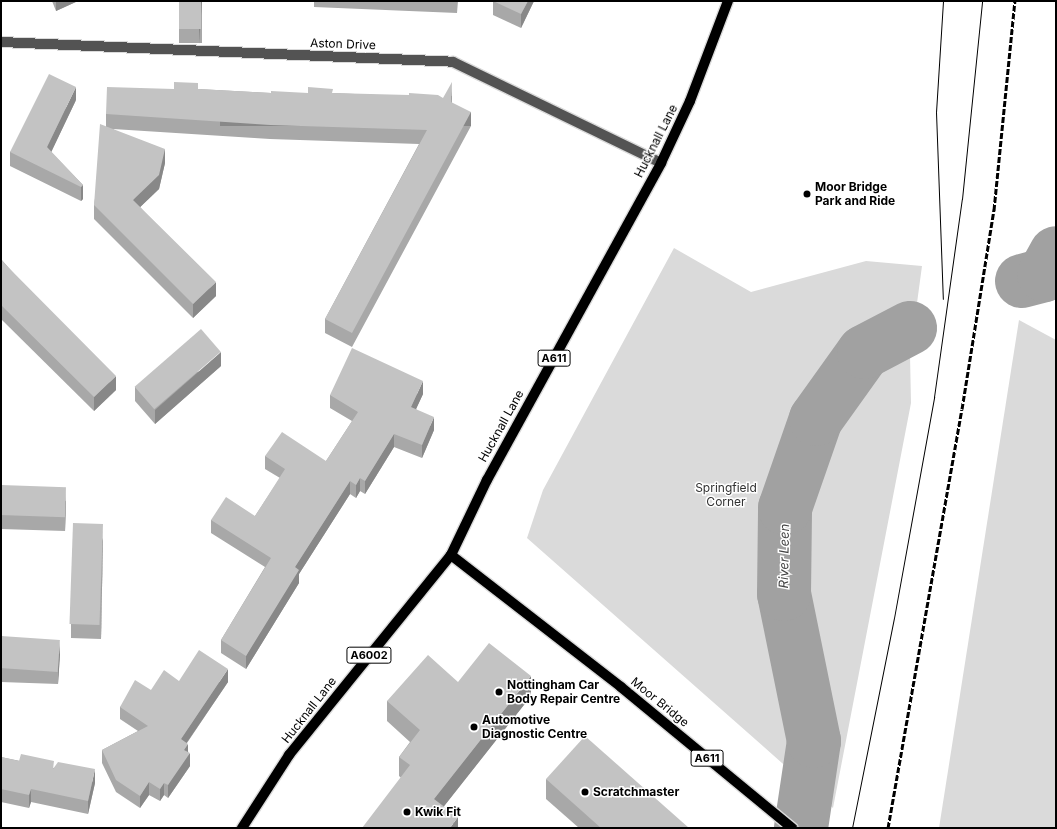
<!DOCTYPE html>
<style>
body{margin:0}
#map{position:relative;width:1057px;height:829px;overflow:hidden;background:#fff;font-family:Inter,sans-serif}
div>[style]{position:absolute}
.green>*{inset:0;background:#dadada}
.river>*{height:54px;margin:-27px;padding:0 27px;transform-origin:27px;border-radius:27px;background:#a1a1a1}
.roads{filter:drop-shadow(1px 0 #dbdbdb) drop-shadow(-1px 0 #dbdbdb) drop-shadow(0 1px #dbdbdb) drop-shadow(0 -1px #dbdbdb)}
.minor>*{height:10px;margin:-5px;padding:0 5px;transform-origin:5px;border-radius:5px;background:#535353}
.major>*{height:10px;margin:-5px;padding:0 5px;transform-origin:5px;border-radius:5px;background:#000}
.tram>*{height:1px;margin:-0.5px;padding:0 0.5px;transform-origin:0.5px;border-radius:0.5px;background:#000}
.rail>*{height:3px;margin-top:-1.5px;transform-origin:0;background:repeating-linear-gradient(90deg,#000 0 6px,transparent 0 8px)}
.wall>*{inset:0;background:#a8a8a8;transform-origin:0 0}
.shaded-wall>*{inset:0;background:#888;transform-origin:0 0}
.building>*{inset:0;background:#c3c3c3;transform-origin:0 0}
.dots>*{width:11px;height:11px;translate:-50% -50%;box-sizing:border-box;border:2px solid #fff;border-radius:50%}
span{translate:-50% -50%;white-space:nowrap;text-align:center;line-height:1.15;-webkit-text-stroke:3px #fff;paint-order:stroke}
.shield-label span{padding:1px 3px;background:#fff;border:1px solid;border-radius:3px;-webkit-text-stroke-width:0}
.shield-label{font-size:11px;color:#000;font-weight:700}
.street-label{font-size:12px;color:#000}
.poi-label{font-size:12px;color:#000;font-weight:700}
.left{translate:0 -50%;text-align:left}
.park-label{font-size:12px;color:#313131}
.water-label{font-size:13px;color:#424242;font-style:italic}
.frame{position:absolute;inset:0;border:2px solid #000;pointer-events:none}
</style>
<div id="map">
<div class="green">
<div style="clip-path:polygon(674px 248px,751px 292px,866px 261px,922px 266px,910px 355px,911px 403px,833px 808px,527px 538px,543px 490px)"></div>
<div style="clip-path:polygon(1019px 320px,1056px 340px,1056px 828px,939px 828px)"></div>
</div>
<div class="river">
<div style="left:1022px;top:281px;width:23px;rotate:-15deg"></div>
<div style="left:1044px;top:275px;width:25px;rotate:-61deg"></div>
<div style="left:801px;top:828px;width:88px;rotate:-81.5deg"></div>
<div style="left:814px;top:741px;width:150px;rotate:-101.5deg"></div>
<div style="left:784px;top:594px;width:86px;rotate:-89.3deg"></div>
<div style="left:785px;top:508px;width:94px;rotate:-70.8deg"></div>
<div style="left:816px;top:419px;width:82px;rotate:-54.4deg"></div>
<div style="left:864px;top:352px;width:52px;rotate:-27.6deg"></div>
</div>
<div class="roads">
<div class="minor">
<div style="left:1px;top:42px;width:452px;rotate:2.5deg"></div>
<div style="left:453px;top:62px;width:231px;rotate:25.9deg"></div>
</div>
<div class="major">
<div style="left:451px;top:555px;width:215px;rotate:37.8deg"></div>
<div style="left:621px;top:687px;width:222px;rotate:39.5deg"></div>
<div style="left:242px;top:828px;width:87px;rotate:-57.2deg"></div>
<div style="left:289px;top:755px;width:257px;rotate:-51deg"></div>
<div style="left:451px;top:555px;width:83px;rotate:-64.4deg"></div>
<div style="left:487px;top:480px;width:362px;rotate:-61.2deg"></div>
<div style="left:661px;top:163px;width:68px;rotate:-64.9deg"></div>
<div style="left:690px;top:101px;width:107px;rotate:-69.2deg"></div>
</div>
</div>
<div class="tram">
<div style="left:943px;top:1px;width:111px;rotate:93.6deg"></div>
<div style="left:936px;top:112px;width:187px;rotate:87.9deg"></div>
<div style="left:852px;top:828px;width:214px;rotate:-78.7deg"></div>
<div style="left:894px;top:618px;width:225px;rotate:-79.7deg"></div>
<div style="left:934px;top:397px;width:200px;rotate:-82deg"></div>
<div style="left:962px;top:199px;width:199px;rotate:-84.2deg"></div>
</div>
<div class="rail">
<div style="left:888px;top:828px;width:425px;rotate:-80deg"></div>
<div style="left:962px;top:409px;width:202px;rotate:-80.9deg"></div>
<div style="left:994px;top:210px;width:210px;rotate:-84.3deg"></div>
</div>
<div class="wall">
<div style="clip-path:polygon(52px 1px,78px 1px,56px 11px)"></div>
<div style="left:179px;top:1px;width:23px;height:42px"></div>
<div style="clip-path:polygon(290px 1px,458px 1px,457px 13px,314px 7px,314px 2px)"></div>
<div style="clip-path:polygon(493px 1px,534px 1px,521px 28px,493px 15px)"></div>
<div style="clip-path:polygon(174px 89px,198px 89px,271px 93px,333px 93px,443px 98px,452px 96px,451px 102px,471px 126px,352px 347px,325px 333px,325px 319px,419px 144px,270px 139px,113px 129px,165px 163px,159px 189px,140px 207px,216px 296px,193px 318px,94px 219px,94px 205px,106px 126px,106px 114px)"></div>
<div style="clip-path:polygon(76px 100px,51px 152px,83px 185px,83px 199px,81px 201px,10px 166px,10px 152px)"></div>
<div style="clip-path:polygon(1px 259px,116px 390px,94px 411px,1px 319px)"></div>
<div style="clip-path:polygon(221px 366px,155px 424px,135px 401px,135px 387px)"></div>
<div style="clip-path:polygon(423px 394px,416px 409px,434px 430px,422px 458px,394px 447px,365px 494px,360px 491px,356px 498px,350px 494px,299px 574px,299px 583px,246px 669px,221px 653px,221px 640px,265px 567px,211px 533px,211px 520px,255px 516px,280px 478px,265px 469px,265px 456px,326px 461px,352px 421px,330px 408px,330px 395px)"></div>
<div style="clip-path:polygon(1px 485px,66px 501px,65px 531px,1px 529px)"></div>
<div style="clip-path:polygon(103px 538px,101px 639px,71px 638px,71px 624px)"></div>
<div style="clip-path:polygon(1px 636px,60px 654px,58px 684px,1px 682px)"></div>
<div style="clip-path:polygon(179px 681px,228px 682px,187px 743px,190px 766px,168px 798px,164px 795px,160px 801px,149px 795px,140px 808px,116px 792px,102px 763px,102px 750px,138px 731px,120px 719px,120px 707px,151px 690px)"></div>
<div style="clip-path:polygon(458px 682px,531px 696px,443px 807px,458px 828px,399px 776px,399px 757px,410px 742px,387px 721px,387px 701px)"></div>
<div style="clip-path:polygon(1px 757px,54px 768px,95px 783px,88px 814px,31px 802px,29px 808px,1px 802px)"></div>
<div style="clip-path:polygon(546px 779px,689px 828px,579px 828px,546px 799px)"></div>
</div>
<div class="shaded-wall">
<div style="clip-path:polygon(56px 1px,78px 1px,56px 11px)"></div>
<div style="clip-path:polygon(201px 1px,202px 1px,199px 44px,199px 30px)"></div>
<div style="clip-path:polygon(528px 1px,534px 1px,521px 28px,521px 14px)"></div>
<div style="clip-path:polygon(452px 82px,452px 96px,451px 116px,451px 102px)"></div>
<div style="clip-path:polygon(76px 87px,76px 100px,47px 161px,47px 147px)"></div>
<div style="left:471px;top:112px;width:14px;height:251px;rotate:90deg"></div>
<div style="clip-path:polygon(165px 149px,165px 163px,159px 189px,133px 214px,133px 200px)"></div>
<div style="clip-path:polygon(83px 185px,83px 199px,81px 201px,81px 187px)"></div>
<div style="clip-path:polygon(216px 282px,216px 296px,193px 318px,193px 304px)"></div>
<div style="clip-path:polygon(221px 352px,221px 366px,155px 424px,155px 410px)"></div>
<div style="clip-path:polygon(116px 376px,116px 390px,94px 411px,94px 397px)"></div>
<div style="clip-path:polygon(423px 381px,423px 394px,411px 420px,411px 407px)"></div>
<div style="clip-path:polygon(434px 417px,434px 430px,422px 458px,422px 445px)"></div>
<div style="clip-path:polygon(394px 434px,394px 447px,365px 494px,365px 481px)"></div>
<div style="clip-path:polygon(360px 478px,360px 491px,356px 498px,356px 485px)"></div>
<div style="clip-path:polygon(350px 481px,350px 494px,299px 574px,299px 583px,246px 669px,246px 656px,295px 567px)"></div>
<div style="clip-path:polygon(66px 487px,66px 501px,65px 531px,65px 517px)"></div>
<div style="clip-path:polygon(103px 524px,103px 538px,101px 639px,101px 625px)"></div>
<div style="clip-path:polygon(60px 640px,60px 654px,58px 684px,58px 670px)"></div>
<div style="clip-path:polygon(228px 669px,228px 682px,181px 751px,181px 739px)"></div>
<div style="clip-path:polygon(531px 676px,531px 696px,434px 819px,434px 799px)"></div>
<div style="clip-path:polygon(188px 744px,188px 755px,190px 753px,190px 766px,168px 798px,168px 785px,184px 750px)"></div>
<div style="clip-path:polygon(95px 769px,95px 783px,88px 814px,88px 801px)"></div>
<div style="clip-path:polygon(149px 782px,149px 795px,140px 808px,140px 796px)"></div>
<div style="clip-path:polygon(164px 783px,164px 795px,160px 801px,160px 789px)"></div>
<div style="clip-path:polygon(31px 789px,31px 802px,29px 808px,29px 795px)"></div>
<div style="clip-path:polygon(458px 817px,458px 828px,450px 828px)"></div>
</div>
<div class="building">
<div style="left:179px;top:1px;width:22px;height:28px"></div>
<div style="clip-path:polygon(493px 1px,528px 1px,521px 14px)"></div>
<div style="clip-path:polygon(49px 74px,76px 87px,47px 147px,83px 185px,81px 187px,10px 152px)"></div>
<div style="clip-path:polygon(174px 82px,198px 83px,198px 89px,271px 93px,271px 91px,308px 93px,308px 87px,333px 89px,332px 93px,409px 95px,409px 93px,438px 95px,443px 98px,452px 82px,451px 102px,471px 112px,352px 333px,325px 319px,427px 130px,270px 125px,106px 114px,107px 87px,174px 89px)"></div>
<div style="clip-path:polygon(100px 124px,165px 149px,159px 175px,133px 200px,216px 282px,193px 304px,94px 205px)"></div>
<div style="clip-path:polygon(1px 259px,4px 263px,116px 376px,94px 397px,1px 305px)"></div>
<div style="left:201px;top:329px;width:30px;height:88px;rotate:49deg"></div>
<div style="clip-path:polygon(352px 348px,423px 381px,411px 407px,434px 417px,422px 445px,394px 434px,365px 481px,360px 478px,356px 485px,350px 481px,295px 567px,299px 570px,246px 656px,221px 640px,271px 558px,211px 520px,226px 497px,255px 516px,285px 469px,265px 456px,282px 432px,326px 461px,358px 412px,330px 395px)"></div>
<div style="left:1px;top:485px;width:65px;height:30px;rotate:2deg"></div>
<div style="left:73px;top:523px;width:30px;height:101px;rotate:2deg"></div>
<div style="left:1px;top:636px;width:59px;height:32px;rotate:4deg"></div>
<div style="clip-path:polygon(489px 643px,531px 676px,434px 799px,458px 817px,450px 828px,362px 828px,410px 765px,399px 757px,420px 730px,387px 701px,428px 655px,458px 682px)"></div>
<div style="clip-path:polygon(199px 650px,228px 669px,181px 739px,188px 744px,184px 750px,190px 753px,168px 785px,164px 783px,160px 789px,149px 782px,140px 796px,116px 780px,102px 750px,148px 726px,120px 707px,135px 680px,151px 690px,164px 670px,179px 681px)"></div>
<div style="clip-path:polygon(585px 736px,689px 828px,601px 828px,546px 779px)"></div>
<div style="clip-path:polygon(21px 754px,54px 761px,53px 769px,58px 762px,95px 769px,88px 801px,31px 789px,29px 795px,1px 789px,1px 757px,19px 761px)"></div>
</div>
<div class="dots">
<div style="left:807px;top:194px;background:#000"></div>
<div style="left:499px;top:692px;background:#000"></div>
<div style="left:474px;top:727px;background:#000"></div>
<div style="left:585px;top:792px;background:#000"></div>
<div style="left:407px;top:812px;background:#000"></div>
</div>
<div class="shield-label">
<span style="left:554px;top:358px">A611</span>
<span style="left:369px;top:655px">A6002</span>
<span style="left:707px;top:758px">A611</span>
</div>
<div class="street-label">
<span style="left:343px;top:44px;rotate:2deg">Aston Drive</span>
<span style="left:656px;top:141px;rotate:-63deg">Hucknall Lane</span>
<span style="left:501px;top:426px;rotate:-61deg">Hucknall Lane</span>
<span style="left:660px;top:702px;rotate:39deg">Moor Bridge</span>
<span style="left:309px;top:710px;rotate:-52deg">Hucknall Lane</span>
</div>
<div class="poi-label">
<span class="left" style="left:815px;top:194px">Moor Bridge<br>Park and Ride</span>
<span class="left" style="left:507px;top:692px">Nottingham Car<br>Body Repair Centre</span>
<span class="left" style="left:482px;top:727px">Automotive<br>Diagnostic Centre</span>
<span class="left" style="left:593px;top:792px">Scratchmaster</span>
<span class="left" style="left:415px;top:812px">Kwik Fit</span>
</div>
<div class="park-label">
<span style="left:726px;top:495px">Springfield<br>Corner</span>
</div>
<div class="water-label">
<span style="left:784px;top:556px;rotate:-89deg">River Leen</span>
</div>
<div class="frame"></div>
</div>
